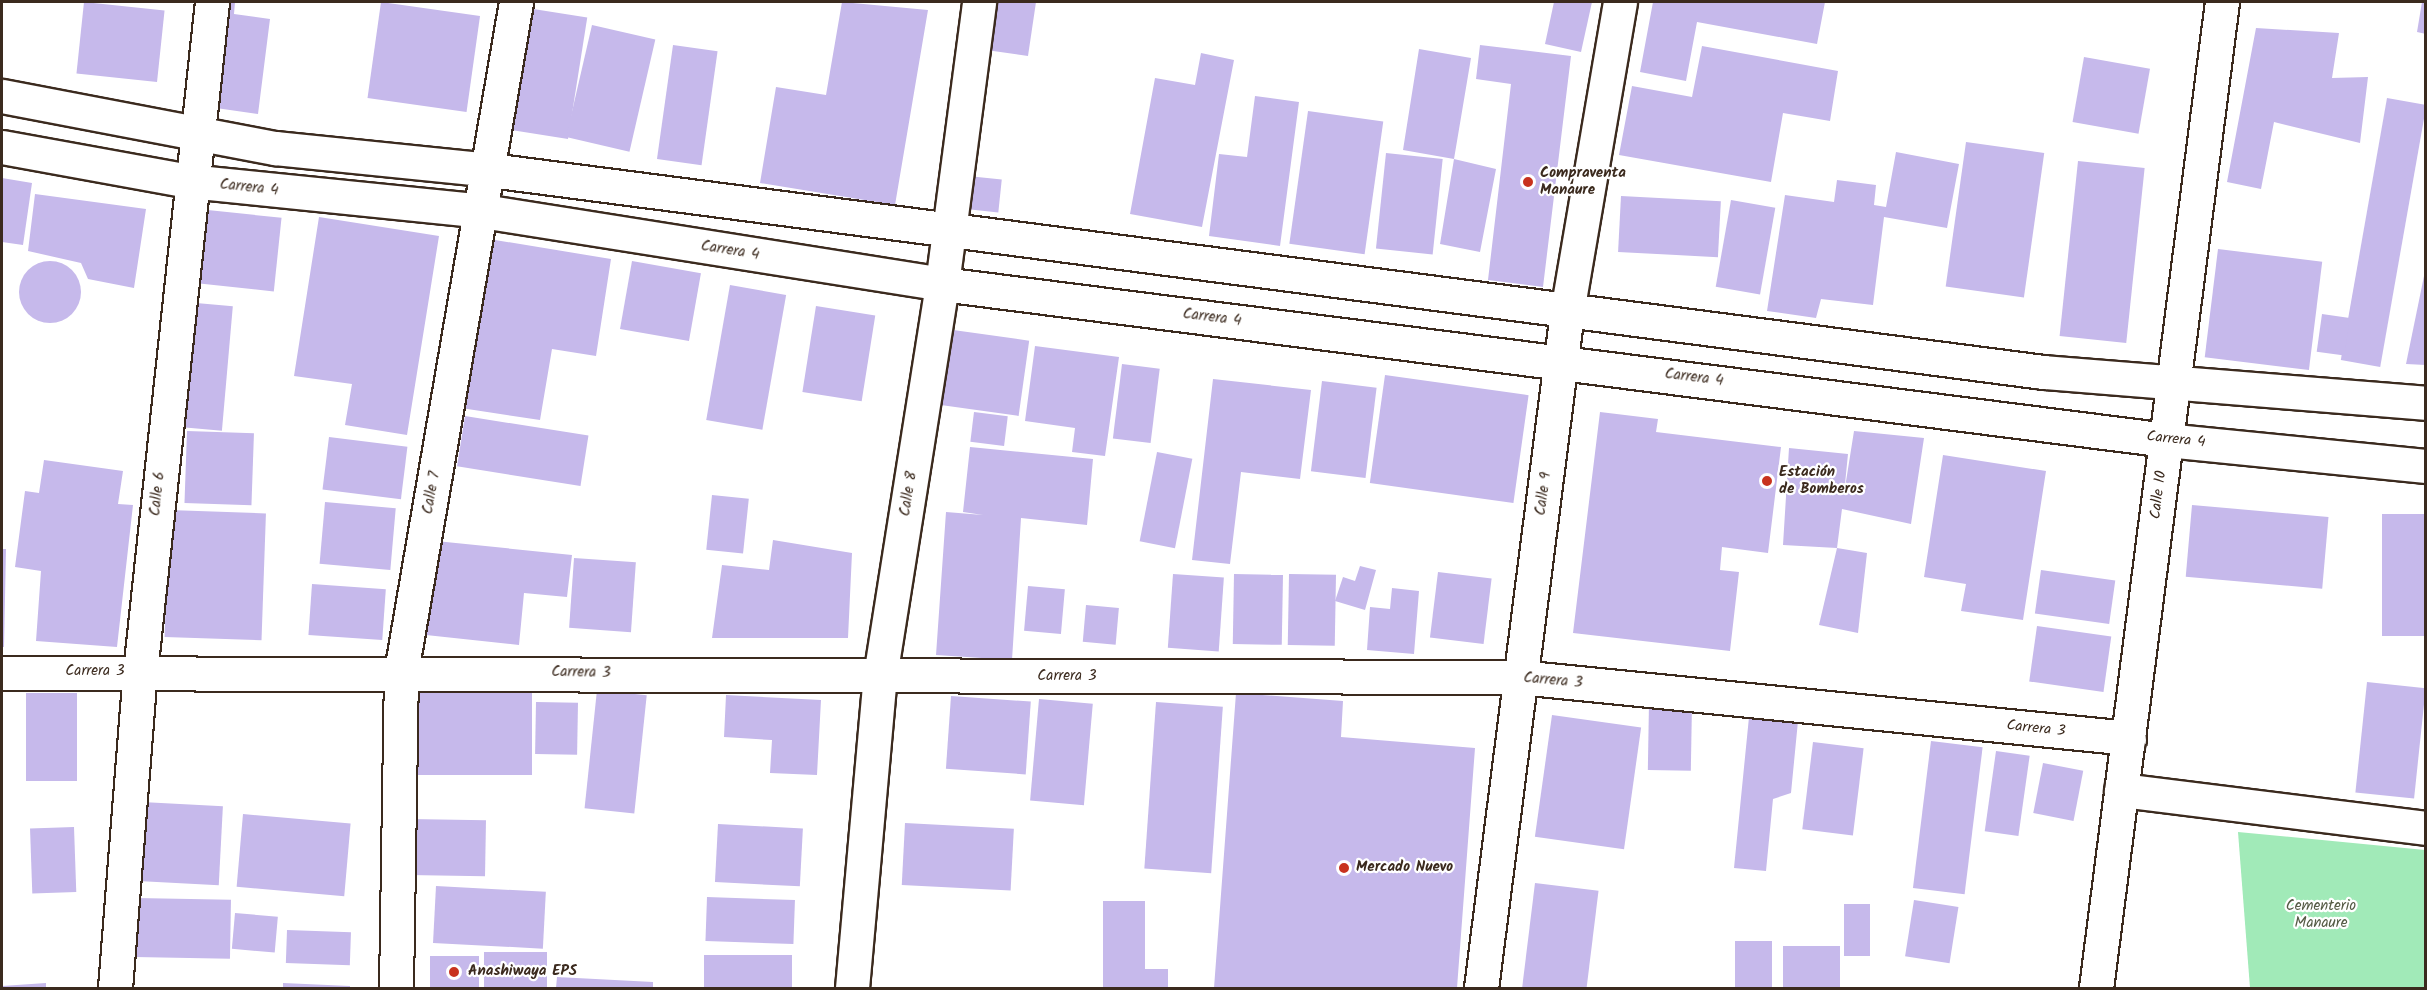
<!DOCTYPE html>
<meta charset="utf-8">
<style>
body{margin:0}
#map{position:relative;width:2427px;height:990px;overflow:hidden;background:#fff;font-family:Kalam,sans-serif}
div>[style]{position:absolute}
.green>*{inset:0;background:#a1eab8}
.building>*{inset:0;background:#c6b9eb;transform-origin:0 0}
.round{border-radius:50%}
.roads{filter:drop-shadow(2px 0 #3b2a1e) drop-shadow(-2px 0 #3b2a1e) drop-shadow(0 2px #3b2a1e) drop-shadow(0 -2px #3b2a1e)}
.minor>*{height:33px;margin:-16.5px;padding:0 16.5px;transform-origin:16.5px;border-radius:16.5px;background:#fff}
.tertiary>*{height:33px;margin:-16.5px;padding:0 16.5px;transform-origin:16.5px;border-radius:16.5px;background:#fff}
.dots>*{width:16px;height:16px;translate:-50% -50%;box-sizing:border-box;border:3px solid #fff;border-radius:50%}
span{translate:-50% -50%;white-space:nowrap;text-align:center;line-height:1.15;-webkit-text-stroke:4.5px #fff;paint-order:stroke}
.poi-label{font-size:15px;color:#3b2a1e;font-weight:700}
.left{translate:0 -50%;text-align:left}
.street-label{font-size:15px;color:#3b2a1e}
.park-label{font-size:15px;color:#545a44}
.frame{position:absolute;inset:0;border:3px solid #3b2a1e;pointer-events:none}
</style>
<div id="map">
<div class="green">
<div style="clip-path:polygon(2238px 832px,2425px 850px,2425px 988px,2250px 988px)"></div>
</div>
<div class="building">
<div style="left:84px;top:2px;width:81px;height:72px;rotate:6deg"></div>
<div style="clip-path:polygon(217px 2px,235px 2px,234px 14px,270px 19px,258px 114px,202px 106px)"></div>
<div style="left:381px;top:2px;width:100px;height:97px;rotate:8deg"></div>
<div style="clip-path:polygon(842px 2px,928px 10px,895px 205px,760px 183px,776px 87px,826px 95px)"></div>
<div style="clip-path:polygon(987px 2px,1036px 2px,1028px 56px,979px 49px)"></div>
<div style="clip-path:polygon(1554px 2px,1592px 2px,1581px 52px,1545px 44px)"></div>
<div style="clip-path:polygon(1653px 2px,1825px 2px,1817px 44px,1697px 22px,1686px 81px,1640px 72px)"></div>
<div style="clip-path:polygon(2422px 2px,2426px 2px,2426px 34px,2417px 32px)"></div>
<div style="left:527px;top:8px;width:61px;height:123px;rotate:9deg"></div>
<div style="left:592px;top:25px;width:65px;height:115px;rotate:13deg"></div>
<div style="clip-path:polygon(2256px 28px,2339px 33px,2332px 78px,2368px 77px,2360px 143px,2274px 122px,2261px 189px,2227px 182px)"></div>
<div style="left:673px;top:45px;width:45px;height:115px;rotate:8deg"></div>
<div style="clip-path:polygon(1480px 45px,1571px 56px,1543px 287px,1488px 280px,1511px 84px,1476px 79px)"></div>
<div style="clip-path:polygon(1702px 46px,1838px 71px,1830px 121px,1783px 113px,1771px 182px,1619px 155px,1632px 86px,1692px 97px)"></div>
<div style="clip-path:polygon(1419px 49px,1471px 58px,1454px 159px,1496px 169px,1480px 252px,1440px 244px,1454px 159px,1403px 150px)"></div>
<div style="clip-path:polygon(1201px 53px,1234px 60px,1202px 227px,1130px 214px,1155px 78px,1195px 85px)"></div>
<div style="left:2084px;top:57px;width:67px;height:66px;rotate:10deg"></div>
<div style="clip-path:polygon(1255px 96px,1299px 102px,1280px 246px,1209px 236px,1219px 154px,1247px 157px)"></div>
<div style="left:2387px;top:98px;width:40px;height:266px;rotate:10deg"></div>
<div style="left:1308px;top:111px;width:76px;height:134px;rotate:8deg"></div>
<div style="left:1966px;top:142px;width:79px;height:146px;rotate:8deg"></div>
<div style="clip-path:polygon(1896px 152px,1959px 164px,1947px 228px,1884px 217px,1873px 305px,1821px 299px,1816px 318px,1767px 311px,1785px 195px,1834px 202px,1837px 180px,1876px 185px,1874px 205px,1886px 207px)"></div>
<div style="left:1386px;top:153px;width:57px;height:96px;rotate:6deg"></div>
<div style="left:2078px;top:161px;width:67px;height:176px;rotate:6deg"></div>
<div style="left:958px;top:175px;width:44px;height:33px;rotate:6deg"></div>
<div style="clip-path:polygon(2px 178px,32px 183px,23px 245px,2px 242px)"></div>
<div style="clip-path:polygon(35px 194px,146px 209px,134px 288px,88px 279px,81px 263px,28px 251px)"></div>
<div style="left:1621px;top:196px;width:100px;height:56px;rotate:3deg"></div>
<div style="left:1731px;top:200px;width:45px;height:88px;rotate:10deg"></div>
<div style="left:198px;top:209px;width:84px;height:74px;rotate:6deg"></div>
<div style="clip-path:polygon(319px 217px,439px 236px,407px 435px,345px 425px,352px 384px,294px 376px)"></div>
<div style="clip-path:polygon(489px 239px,611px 259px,596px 356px,552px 349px,540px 420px,461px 408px)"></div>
<div style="left:2218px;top:249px;width:105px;height:109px;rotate:7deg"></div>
<div style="left:632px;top:261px;width:70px;height:69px;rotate:10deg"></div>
<div class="round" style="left:19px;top:261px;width:62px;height:62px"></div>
<div style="clip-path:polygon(2424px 276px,2426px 276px,2426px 365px,2406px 364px)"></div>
<div style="left:730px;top:285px;width:57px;height:137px;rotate:10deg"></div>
<div style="left:185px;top:302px;width:48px;height:125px;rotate:5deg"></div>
<div style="left:816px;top:306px;width:60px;height:87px;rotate:9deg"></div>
<div style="left:2322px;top:314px;width:28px;height:38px;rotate:8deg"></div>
<div style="left:946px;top:329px;width:84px;height:76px;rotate:8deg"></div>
<div style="clip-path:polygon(1035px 346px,1119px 357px,1105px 456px,1072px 452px,1075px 428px,1025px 421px)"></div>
<div style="left:1122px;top:364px;width:38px;height:75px;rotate:7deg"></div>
<div style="left:1385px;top:375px;width:145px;height:109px;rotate:8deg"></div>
<div style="clip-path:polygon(1213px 379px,1311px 390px,1300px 479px,1241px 472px,1230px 564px,1192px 560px)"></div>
<div style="left:1322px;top:381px;width:55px;height:91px;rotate:7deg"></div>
<div style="left:974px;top:412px;width:34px;height:30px;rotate:7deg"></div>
<div style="clip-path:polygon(1600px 412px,1658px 419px,1656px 432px,1781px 447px,1768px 553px,1722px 547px,1720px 570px,1739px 572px,1730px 651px,1573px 633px)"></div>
<div style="left:465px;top:416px;width:125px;height:51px;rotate:9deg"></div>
<div style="left:187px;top:431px;width:67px;height:72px;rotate:2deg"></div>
<div style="clip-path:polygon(1854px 431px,1924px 438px,1911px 524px,1842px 509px,1837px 548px,1783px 545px,1789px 448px,1848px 454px,1844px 494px)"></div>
<div style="left:329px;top:437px;width:79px;height:53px;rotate:7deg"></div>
<div style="clip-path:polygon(970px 447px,1093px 459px,1087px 525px,1021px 518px,1012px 660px,936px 655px,946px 512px,983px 515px,963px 512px)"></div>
<div style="left:1157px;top:452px;width:36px;height:91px;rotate:11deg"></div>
<div style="clip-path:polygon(1943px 455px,2046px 471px,2023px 620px,1961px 611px,1966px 584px,1924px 577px)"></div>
<div style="clip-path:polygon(44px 460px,123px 471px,118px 504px,133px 505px,117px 647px,36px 641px,41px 571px,15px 567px,25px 491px,39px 493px)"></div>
<div style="left:712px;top:495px;width:37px;height:55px;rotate:6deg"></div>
<div style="left:325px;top:502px;width:71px;height:62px;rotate:5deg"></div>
<div style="left:2192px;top:505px;width:137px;height:72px;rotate:5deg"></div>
<div style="left:169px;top:510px;width:97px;height:127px;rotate:2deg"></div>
<div style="left:2426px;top:514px;width:122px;height:44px;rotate:90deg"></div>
<div style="clip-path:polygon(773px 540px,852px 553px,848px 638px,712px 638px,722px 565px,769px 570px)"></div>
<div style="clip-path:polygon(436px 541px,572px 555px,567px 597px,524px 593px,519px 645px,426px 635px)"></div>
<div style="clip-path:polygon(1837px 548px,1867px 553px,1858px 633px,1819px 625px)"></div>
<div style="clip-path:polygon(2px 549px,6px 549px,4px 647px,2px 647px)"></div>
<div style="left:574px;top:558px;width:62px;height:70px;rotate:4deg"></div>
<div style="clip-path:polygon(1360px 566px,1376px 570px,1365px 610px,1335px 601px,1343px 577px,1355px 581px)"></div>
<div style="left:2041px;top:570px;width:75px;height:44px;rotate:8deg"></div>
<div style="left:1438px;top:572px;width:54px;height:66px;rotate:7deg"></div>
<div style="left:1173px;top:574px;width:51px;height:74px;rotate:4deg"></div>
<div style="left:1234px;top:574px;width:49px;height:70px;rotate:1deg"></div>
<div style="left:1289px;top:574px;width:47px;height:71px;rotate:1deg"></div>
<div style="left:312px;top:584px;width:74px;height:51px;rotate:4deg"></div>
<div style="left:1028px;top:586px;width:37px;height:45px;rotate:5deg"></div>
<div style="clip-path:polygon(1392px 588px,1419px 591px,1414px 654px,1367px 650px,1370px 607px,1390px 609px)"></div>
<div style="left:1086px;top:605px;width:33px;height:37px;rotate:5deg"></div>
<div style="left:2037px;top:626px;width:75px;height:56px;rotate:8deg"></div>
<div style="left:2367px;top:682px;width:59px;height:111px;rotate:6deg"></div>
<div style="left:415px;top:690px;width:117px;height:85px"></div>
<div style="left:597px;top:690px;width:50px;height:119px;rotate:6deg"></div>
<div style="left:26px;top:693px;width:51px;height:88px"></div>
<div style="clip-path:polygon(1236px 693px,1343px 701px,1341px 737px,1475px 748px,1457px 988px,1214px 988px)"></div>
<div style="clip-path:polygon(726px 695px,821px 700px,817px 775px,770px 773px,772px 740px,724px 737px)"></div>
<div style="left:951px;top:696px;width:80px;height:73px;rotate:4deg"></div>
<div style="left:1039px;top:699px;width:54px;height:102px;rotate:5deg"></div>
<div style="left:536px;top:702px;width:42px;height:52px;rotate:1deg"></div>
<div style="left:1156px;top:702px;width:67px;height:167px;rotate:4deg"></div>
<div style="left:1649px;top:703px;width:43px;height:67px;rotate:1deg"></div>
<div style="left:1552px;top:715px;width:90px;height:123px;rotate:8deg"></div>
<div style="clip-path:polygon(1749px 717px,1798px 721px,1791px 793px,1773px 799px,1766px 871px,1734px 868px)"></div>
<div style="left:1931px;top:741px;width:52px;height:148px;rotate:7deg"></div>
<div style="left:1813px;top:742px;width:51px;height:88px;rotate:7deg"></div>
<div style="left:1996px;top:751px;width:34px;height:81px;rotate:8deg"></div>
<div style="left:2043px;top:763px;width:41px;height:51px;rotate:11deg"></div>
<div style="left:142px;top:802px;width:81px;height:79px;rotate:3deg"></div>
<div style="left:243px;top:814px;width:108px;height:73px;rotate:5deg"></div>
<div style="left:409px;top:819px;width:77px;height:56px;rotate:1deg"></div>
<div style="left:905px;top:823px;width:109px;height:62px;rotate:3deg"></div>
<div style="left:718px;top:824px;width:85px;height:58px;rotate:3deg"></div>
<div style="left:74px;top:827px;width:65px;height:44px;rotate:88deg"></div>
<div style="left:1535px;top:883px;width:64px;height:106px;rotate:7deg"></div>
<div style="left:436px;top:886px;width:110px;height:57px;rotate:3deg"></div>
<div style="left:707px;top:897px;width:88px;height:44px;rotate:2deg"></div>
<div style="left:136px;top:898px;width:95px;height:59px;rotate:1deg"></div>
<div style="left:1914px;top:900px;width:45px;height:57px;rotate:9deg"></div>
<div style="clip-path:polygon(1103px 901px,1145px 901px,1145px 969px,1168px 969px,1168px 988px,1103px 988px)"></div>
<div style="left:1844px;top:904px;width:26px;height:52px"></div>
<div style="left:235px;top:913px;width:43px;height:36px;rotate:5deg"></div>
<div style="left:287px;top:930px;width:64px;height:33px;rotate:2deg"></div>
<div style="left:1735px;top:941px;width:37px;height:47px"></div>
<div style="left:1783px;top:946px;width:57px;height:42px"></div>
<div style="left:484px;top:952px;width:63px;height:36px"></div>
<div style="left:792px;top:955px;width:33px;height:88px;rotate:90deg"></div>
<div style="left:430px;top:956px;width:49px;height:32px"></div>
<div style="clip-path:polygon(557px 977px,653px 982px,653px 988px,556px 988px)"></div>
<div style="clip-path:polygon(46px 983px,46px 988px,2px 988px,2px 986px)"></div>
<div style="clip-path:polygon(283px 983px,350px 986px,350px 988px,283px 988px)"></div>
</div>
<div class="roads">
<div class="minor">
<div style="left:2px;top:673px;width:1517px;rotate:0.15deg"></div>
<div style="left:1519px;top:677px;width:613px;rotate:5.71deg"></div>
<div style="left:2121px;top:790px;width:307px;rotate:7.1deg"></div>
<div style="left:115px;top:988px;width:317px;rotate:-85.5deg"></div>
<div style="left:140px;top:672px;width:674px;rotate:-83.87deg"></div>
<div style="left:396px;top:988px;width:316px;rotate:-89.1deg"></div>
<div style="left:401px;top:672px;width:680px;rotate:-80.26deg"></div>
<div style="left:852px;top:988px;width:313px;rotate:-84.9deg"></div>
<div style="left:880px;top:676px;width:397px;rotate:-81deg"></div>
<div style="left:942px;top:284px;width:284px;rotate:-82.5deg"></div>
<div style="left:1481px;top:988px;width:681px;rotate:-82.75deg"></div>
<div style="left:1567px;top:312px;width:314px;rotate:-80.3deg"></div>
<div style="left:2096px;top:988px;width:994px;rotate:-82.72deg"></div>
</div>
<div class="tertiary">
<div style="left:2px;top:96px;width:278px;rotate:10.8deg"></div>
<div style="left:275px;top:148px;width:216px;rotate:5.8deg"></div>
<div style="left:490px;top:170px;width:1566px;rotate:7.41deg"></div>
<div style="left:2043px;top:372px;width:384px;rotate:4.6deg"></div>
<div style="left:2px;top:147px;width:190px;rotate:10.3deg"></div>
<div style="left:189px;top:181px;width:295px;rotate:5.8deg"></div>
<div style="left:482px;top:211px;width:466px;rotate:9deg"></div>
<div style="left:942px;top:284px;width:1234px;rotate:7.26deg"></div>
<div style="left:2166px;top:440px;width:261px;rotate:5.7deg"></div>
</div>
</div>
<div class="dots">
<div style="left:1528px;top:182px;background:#c8321e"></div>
<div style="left:1767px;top:481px;background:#c8321e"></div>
<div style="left:1344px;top:868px;background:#c8321e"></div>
<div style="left:454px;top:972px;background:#c8321e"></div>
</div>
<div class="poi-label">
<span class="left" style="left:1540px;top:182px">Compraventa<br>Manaure</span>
<span class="left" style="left:1779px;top:481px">Estación<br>de Bomberos</span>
<span class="left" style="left:1356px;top:868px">Mercado Nuevo</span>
<span class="left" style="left:468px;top:972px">Anashiwaya EPS</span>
</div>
<div class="street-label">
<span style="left:249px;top:188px;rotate:6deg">Carrera 4</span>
<span style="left:730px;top:251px;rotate:9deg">Carrera 4</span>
<span style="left:1212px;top:318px;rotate:7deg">Carrera 4</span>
<span style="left:1694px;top:378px;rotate:7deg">Carrera 4</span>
<span style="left:2176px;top:440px;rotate:6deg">Carrera 4</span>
<span style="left:432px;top:493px;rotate:-80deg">Calle 7</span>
<span style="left:158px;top:494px;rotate:-84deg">Calle 6</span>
<span style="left:909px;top:494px;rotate:-81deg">Calle 8</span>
<span style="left:1544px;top:494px;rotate:-82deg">Calle 9</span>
<span style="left:2159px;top:495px;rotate:-83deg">Calle 10</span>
<span style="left:95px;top:672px">Carrera 3</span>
<span style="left:581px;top:673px;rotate:1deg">Carrera 3</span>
<span style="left:1067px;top:677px">Carrera 3</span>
<span style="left:1553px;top:681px;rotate:5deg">Carrera 3</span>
<span style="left:2036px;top:729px;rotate:6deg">Carrera 3</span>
</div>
<div class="park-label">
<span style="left:2321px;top:915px">Cementerio<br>Manaure</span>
</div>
<div class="frame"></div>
</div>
